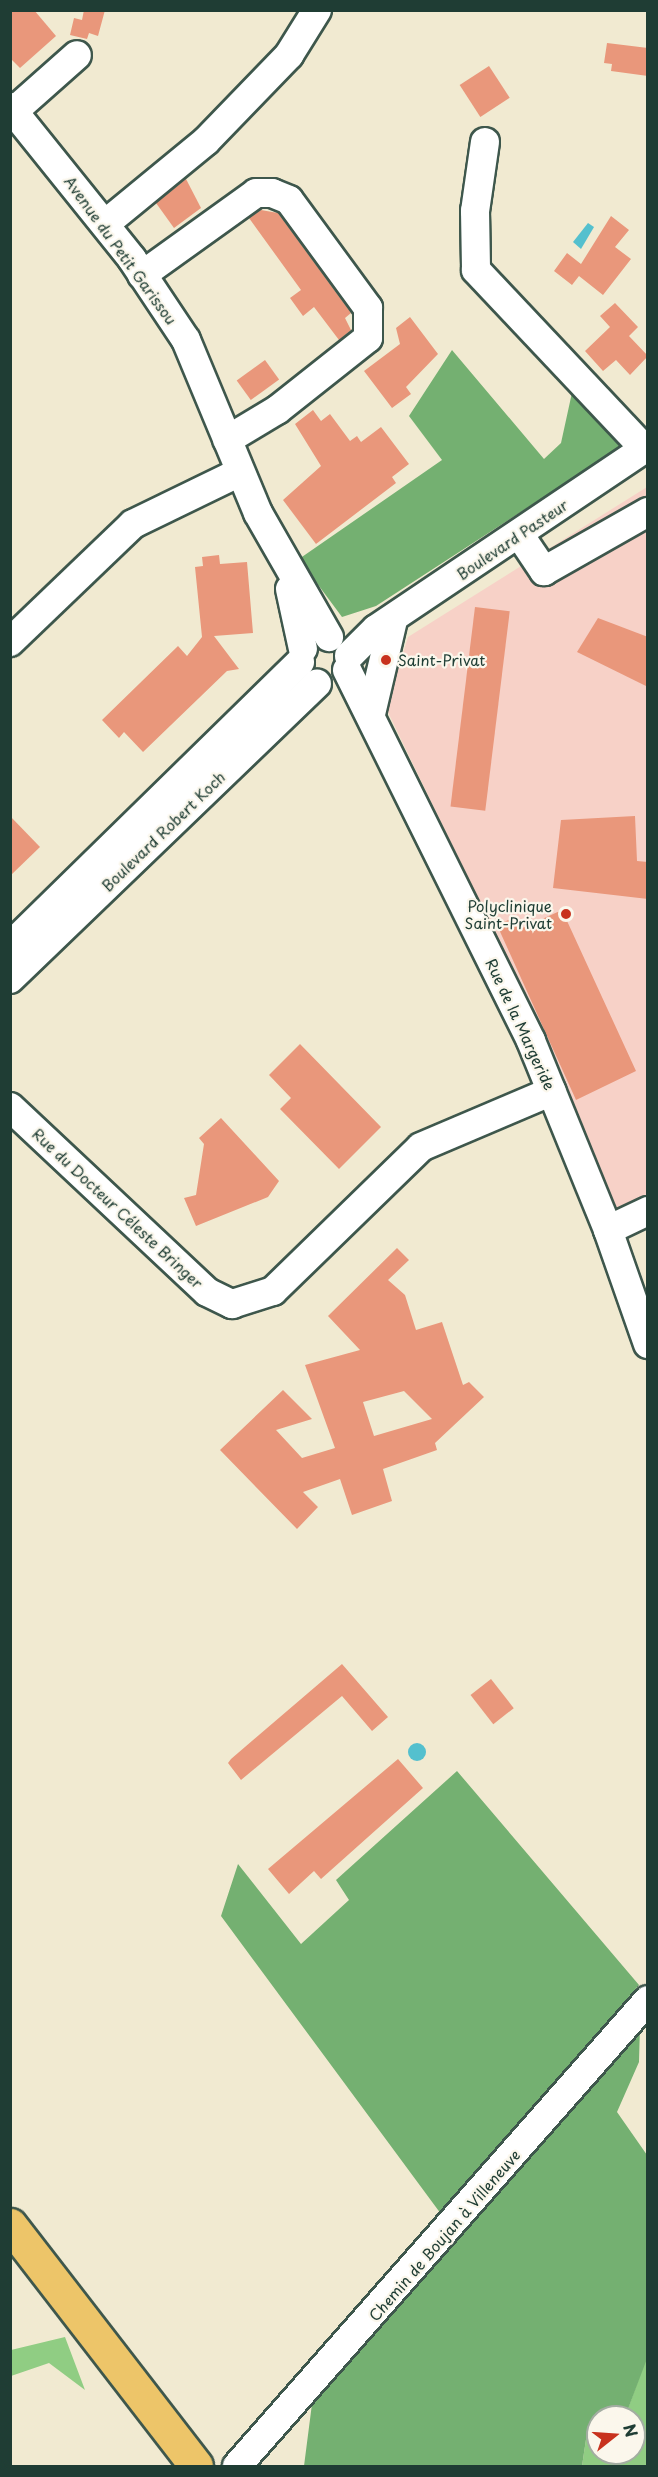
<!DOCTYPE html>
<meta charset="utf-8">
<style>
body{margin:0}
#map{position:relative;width:658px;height:2477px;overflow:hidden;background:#f1ead1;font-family:"Playpen Sans",sans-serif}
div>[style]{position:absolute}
.built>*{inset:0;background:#f7d1c7}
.green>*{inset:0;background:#90cd83}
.forest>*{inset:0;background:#74b071}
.water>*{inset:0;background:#54c0ce}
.round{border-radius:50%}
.building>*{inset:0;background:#e9977b;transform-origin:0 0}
.roads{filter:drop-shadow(2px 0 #3e574c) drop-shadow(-2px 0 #3e574c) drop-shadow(0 2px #3e574c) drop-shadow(0 -2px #3e574c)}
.minor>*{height:28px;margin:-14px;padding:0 14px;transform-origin:14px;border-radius:14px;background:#fff}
.major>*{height:33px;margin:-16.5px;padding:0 16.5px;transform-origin:16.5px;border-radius:16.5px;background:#edc569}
.dots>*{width:16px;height:16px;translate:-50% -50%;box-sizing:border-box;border:3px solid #fbf7ec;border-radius:50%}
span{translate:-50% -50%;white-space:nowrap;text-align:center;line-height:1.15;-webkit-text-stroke:4.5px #fbf7ec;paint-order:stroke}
.street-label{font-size:15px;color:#1f3d34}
.poi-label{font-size:15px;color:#1f3d34}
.left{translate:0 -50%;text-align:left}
.right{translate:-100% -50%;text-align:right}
.frame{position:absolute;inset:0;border:12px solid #1f3d34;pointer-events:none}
.north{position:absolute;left:586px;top:2405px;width:60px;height:60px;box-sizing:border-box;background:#fbf7ec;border:2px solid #a3ada2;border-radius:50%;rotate:73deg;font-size:16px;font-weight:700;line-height:24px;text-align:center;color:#1f3d34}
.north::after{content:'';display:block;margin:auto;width:21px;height:27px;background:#c8321e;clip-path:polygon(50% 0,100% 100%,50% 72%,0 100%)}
</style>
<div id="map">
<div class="built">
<div style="clip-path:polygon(647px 487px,647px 1224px,620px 1235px,535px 1018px,386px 708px,408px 637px)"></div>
</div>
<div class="green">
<div style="clip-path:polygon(65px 2337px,85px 2390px,49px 2363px,11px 2376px,11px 2350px)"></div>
<div style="clip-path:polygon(647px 2356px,647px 2466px,582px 2466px,588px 2426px,598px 2426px,598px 2453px,634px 2453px,634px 2417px,625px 2417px)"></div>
</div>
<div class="forest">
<div style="clip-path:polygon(452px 350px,544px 459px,561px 443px,573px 388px,624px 445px,376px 606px,342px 617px,299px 559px,442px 460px,409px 416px)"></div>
<div style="clip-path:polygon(457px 1771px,639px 1985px,441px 2214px,221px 1916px,238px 1864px,301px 1944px,349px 1900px,336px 1880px)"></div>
<div style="clip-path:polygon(640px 2026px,639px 2062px,617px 2112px,647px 2155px,648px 2356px,625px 2417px,598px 2417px,598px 2426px,588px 2426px,582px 2466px,304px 2466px,313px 2396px)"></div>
</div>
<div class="water">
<div style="clip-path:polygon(588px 223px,594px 227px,581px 249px,573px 242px)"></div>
<div class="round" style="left:408px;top:1743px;width:18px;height:18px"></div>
</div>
<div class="building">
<div style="clip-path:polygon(10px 10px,34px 10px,56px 36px,20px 68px,10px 58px)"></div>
<div style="clip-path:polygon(84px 10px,105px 10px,98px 36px,89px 33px,87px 39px,70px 35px,74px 18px,82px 20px)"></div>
<div style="clip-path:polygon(607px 43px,648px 48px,648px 76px,611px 71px,612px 64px,604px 63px)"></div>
<div style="left:489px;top:66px;width:38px;height:35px;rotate:57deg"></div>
<div style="clip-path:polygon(186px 179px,201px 208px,174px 228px,156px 203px)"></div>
<div style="clip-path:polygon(261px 210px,278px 213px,351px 313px,345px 318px,351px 330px,339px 340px,314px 307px,303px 316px,290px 298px,301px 290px,249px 218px)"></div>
<div style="clip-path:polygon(611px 216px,629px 230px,615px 247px,631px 259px,603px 295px,579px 276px,572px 285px,554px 271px,567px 253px,581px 264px)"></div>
<div style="clip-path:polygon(615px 303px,638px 327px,629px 336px,648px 356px,630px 375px,616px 360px,603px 371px,585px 351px,610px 327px,600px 316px)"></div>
<div style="clip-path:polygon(410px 317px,438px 354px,406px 387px,411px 394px,392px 408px,364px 371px,400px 344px,396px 328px)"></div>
<div style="left:265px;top:360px;width:24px;height:35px;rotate:54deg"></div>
<div style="clip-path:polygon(313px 410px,321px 421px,330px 414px,350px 441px,357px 436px,361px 442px,381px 427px,409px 464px,392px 477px,396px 483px,316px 544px,283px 500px,321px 466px,295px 424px)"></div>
<div style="clip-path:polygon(219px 555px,220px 564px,247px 562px,253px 633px,214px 636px,239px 669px,227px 671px,143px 752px,124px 732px,119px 738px,102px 720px,178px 646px,187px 656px,202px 637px,195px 567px,203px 566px,202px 557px)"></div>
<div style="left:475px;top:607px;width:35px;height:201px;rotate:7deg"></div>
<div style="clip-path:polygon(598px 618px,648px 637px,648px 687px,577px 652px)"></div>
<div style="clip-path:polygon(10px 816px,40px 847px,10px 876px)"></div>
<div style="clip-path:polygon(635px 816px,637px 861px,648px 862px,648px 899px,553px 888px,561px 820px)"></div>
<div style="clip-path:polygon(562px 910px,636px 1071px,576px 1100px,497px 925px,513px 918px,518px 930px)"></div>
<div style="clip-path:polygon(300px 1044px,381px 1127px,339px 1169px,280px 1109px,291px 1098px,269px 1075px)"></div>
<div style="clip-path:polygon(221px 1118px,279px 1181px,268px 1197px,196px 1226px,184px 1198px,196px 1195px,204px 1144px,199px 1138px)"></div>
<div style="clip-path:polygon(evenodd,397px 1248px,409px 1260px,388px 1280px,405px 1295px,416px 1330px,442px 1322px,463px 1385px,469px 1382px,484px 1397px,435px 1443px,437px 1450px,383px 1469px,392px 1501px,352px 1515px,340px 1479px,303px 1492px,318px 1507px,297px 1529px,220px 1450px,283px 1390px,312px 1419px,276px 1430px,302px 1458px,335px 1448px,305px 1365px,360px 1350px,328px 1316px,397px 1248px,404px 1391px,432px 1419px,374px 1436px,363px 1402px,404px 1391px)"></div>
<div style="clip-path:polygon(342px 1664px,388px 1717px,372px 1731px,342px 1696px,241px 1780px,228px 1763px,231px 1759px)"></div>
<div style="left:491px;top:1679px;width:37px;height:26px;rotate:52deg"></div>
<div style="clip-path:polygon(398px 1759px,423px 1788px,321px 1879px,314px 1871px,289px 1894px,268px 1869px)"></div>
</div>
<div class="roads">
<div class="minor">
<div style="left:10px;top:107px;width:195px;rotate:51.2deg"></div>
<div style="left:132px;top:259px;width:97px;rotate:56.3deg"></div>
<div style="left:186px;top:340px;width:187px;rotate:67.4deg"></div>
<div style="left:258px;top:513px;width:143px;rotate:60.2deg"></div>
<div style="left:14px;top:111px;width:84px;rotate:-41.6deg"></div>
<div style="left:485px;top:142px;width:70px;rotate:98.2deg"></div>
<div style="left:475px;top:211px;width:59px;rotate:89deg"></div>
<div style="left:476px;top:270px;width:245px;rotate:46.7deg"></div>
<div style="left:105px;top:224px;width:131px;rotate:-39.4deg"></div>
<div style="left:206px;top:141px;width:120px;rotate:-46deg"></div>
<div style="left:289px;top:55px;width:53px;rotate:-58.1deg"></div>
<div style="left:142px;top:275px;width:140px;rotate:-35.7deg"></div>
<div style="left:256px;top:193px;width:16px"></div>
<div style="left:272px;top:193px;width:18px;rotate:22deg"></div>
<div style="left:289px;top:200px;width:134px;rotate:53.8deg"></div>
<div style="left:368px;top:308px;width:30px;rotate:90deg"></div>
<div style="left:368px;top:338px;width:116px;rotate:141.6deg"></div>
<div style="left:277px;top:410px;width:58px;rotate:149deg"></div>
<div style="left:519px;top:534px;width:45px;rotate:56deg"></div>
<div style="left:544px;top:571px;width:120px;rotate:-29.6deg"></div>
<div style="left:290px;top:589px;width:61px;rotate:77.8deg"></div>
<div style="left:10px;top:642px;width:170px;rotate:-43.8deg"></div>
<div style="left:133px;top:524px;width:119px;rotate:-25.9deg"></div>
<div style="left:349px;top:656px;width:38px;rotate:-45deg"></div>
<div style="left:376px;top:629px;width:328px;rotate:-33.9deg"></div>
<div style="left:347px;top:670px;width:414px;rotate:63.6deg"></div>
<div style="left:531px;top:1041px;width:204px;rotate:67.8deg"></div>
<div style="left:608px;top:1230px;width:121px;rotate:70.7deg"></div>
<div style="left:371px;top:714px;width:97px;rotate:-76.8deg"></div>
<div style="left:10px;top:946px;width:406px;rotate:-44.4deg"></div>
<div style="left:10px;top:979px;width:426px;rotate:-43.9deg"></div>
<div style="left:10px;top:1107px;width:270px;rotate:43.2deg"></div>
<div style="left:207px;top:1292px;width:28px;rotate:26deg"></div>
<div style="left:232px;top:1304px;width:43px;rotate:-17.6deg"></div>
<div style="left:273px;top:1291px;width:206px;rotate:-44.2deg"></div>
<div style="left:421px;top:1147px;width:142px;rotate:-23.1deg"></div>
<div style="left:608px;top:1230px;width:44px;rotate:-25.4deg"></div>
<div style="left:237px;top:2466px;width:621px;rotate:-48.59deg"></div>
</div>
<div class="major">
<div style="left:10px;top:2225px;width:304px;rotate:52.3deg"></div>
</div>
</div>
<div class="dots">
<div style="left:386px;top:660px;background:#c8321e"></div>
<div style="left:566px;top:914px;background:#c8321e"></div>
</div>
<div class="street-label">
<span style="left:121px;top:250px;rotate:54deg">Avenue du Petit Garissou</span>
<span style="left:512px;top:539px;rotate:-34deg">Boulevard Pasteur</span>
<span style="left:163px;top:831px;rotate:-44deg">Boulevard Robert Koch</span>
<span style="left:521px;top:1024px;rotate:65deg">Rue de la Margeride</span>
<span style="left:118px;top:1208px;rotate:43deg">Rue du Docteur Céleste Bringer</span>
<span style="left:444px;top:2235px;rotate:-49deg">Chemin de Boujan à Villeneuve</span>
</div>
<div class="poi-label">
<span class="left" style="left:398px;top:660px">Saint-Privat</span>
<span class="right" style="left:552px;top:914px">Polyclinique<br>Saint-Privat</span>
</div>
<div class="frame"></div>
<div class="north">N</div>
</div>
